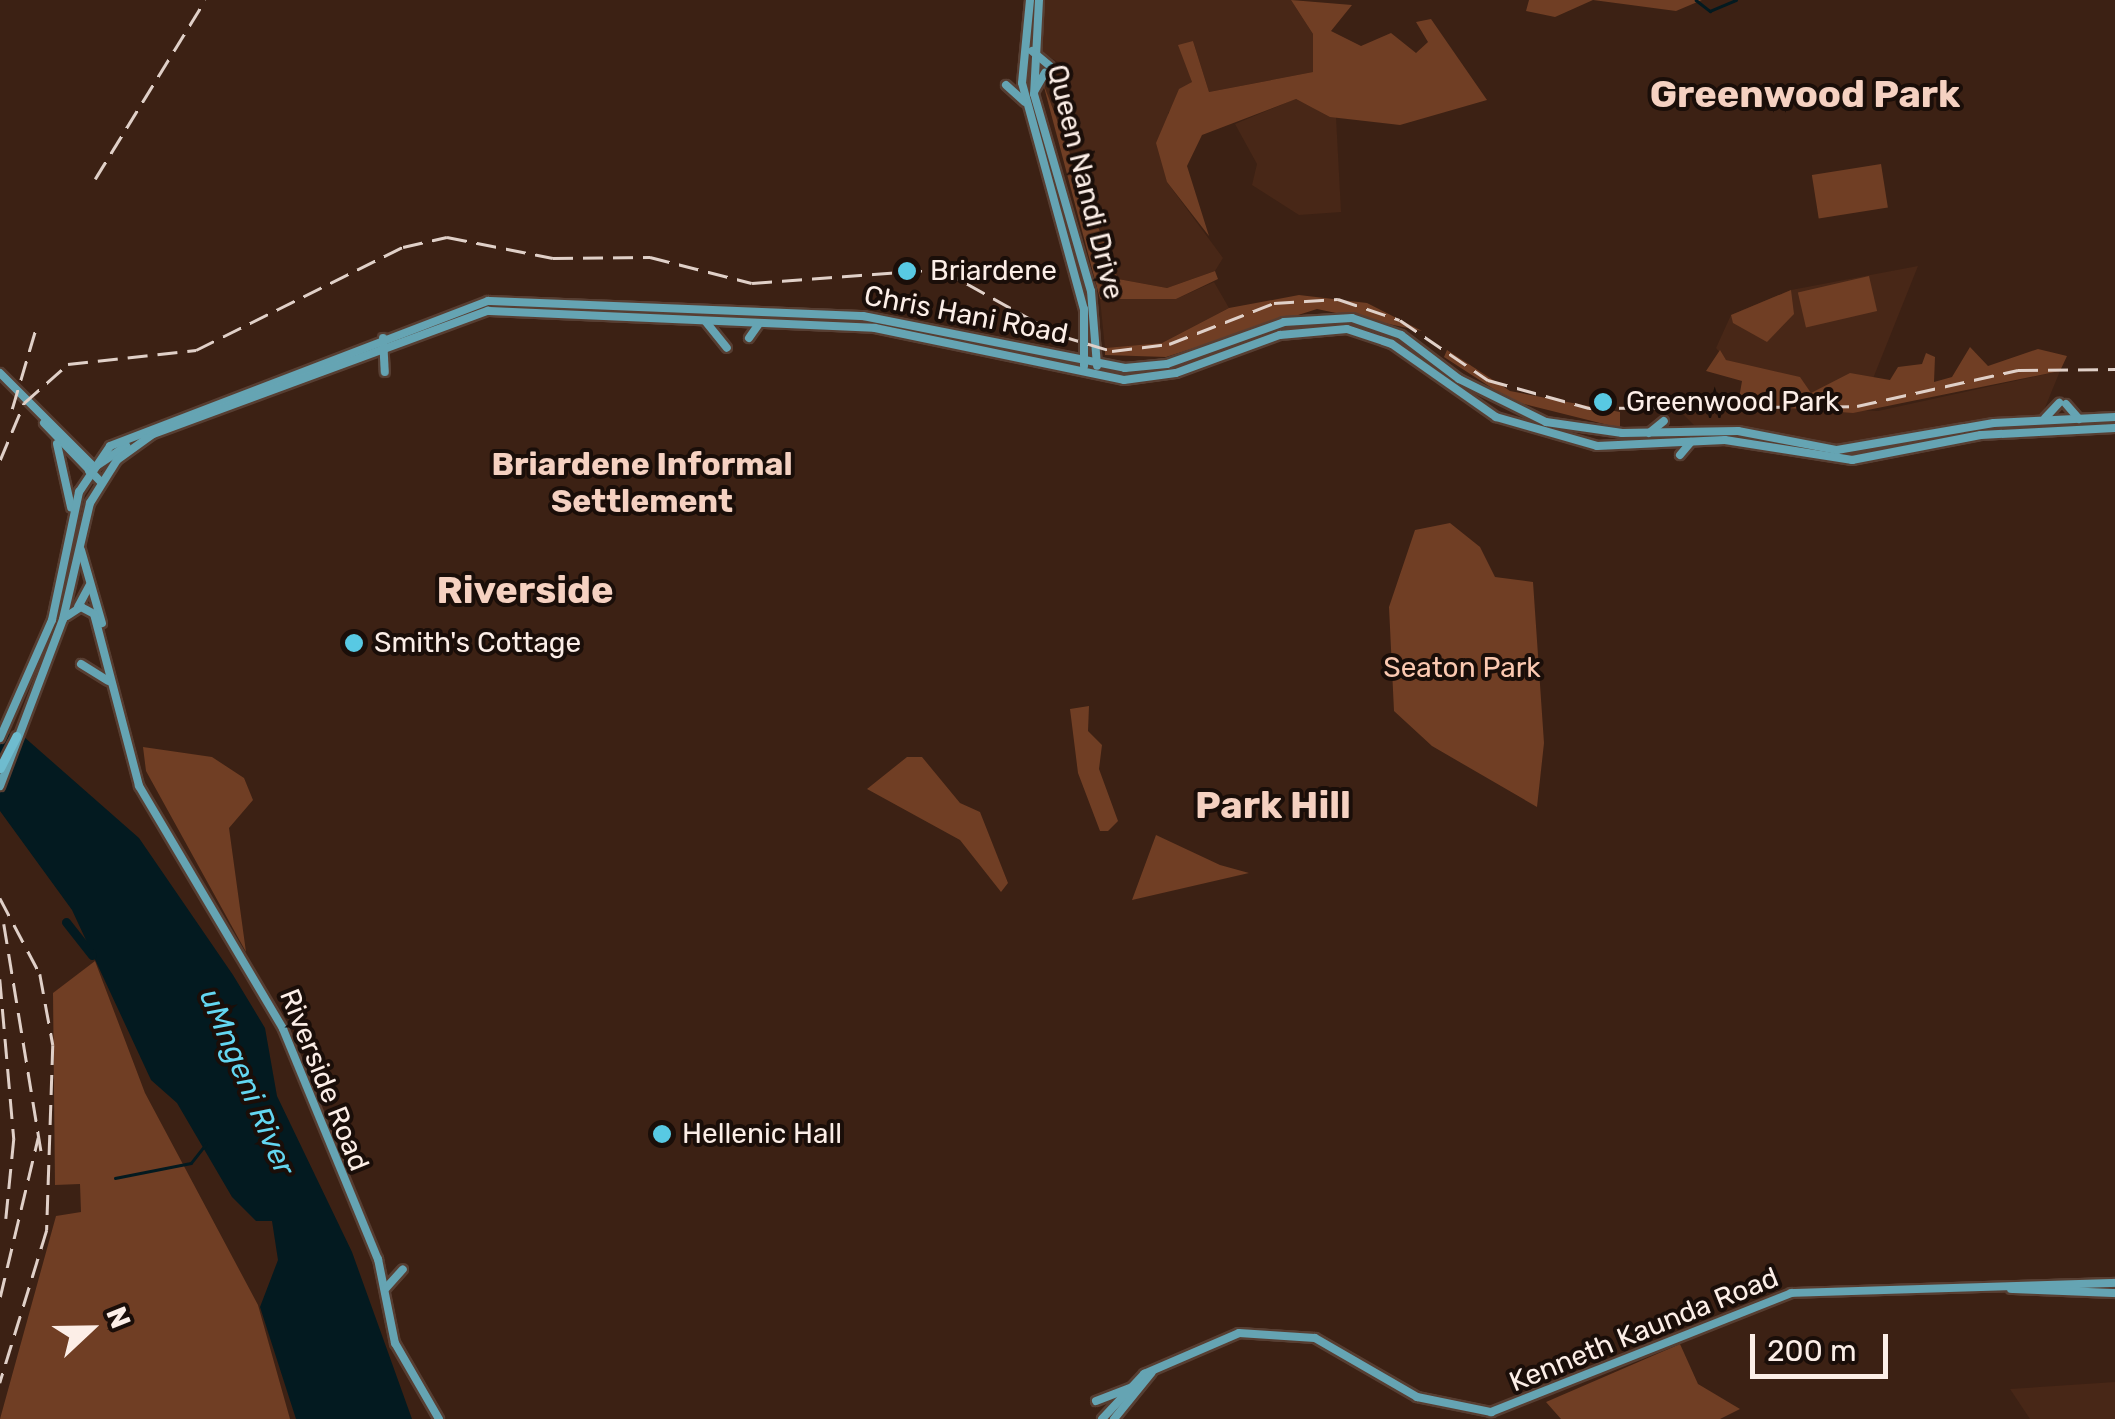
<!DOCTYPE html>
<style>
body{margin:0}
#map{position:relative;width:2115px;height:1419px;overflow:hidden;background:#3c2114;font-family:Rubik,sans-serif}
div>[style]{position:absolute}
.built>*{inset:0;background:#482717}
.green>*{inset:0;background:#703e24;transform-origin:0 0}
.water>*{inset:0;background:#031a20}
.stream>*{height:2.5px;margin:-1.25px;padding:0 1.25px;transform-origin:1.25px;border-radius:1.25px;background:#031a20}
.river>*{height:9px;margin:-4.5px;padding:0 4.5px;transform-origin:4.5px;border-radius:4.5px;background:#031a20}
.roads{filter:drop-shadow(2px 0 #573e32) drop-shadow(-2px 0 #573e32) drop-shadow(0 2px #573e32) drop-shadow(0 -2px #573e32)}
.major>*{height:8px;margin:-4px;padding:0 4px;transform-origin:4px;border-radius:4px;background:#65a4b3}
.highway>*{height:9px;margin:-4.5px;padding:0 4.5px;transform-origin:4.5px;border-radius:4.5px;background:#6fbccf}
.rail>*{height:2.5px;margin-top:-1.25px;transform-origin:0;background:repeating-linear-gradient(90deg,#e0d0c8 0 20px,transparent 0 30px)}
.dots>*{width:28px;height:28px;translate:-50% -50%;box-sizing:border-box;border:5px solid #1a0e09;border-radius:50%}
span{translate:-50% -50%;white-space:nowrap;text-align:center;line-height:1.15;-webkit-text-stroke:8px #1a0e09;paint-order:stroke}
.street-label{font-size:28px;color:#fceee7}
.poi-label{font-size:28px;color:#fceee7}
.left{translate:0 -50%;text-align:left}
.park-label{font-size:28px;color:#fbc9b1}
.water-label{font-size:30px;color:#63d6f1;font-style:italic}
.quarter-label{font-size:32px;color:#f5d1c1;font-weight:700}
.district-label{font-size:38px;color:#f5d1c1;font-weight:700}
.north{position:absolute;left:40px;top:1279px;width:100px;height:100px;-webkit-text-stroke:8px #1a0e09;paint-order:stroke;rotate:68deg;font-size:28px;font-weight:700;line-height:40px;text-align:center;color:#fceee7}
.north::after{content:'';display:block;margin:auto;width:35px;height:45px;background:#fceee7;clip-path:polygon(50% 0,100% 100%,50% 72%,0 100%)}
.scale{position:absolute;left:1750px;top:1334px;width:138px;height:45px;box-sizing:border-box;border:5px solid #fceee7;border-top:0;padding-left:12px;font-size:30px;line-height:35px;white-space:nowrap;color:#fceee7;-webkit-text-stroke:8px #1a0e09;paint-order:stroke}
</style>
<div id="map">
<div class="built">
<div style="clip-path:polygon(1045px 0,1291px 0,1313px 34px,1313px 72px,1209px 92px,1193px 41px,1185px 58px,1192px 82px,1168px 113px,1167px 182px,1223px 258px,1215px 271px,1167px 288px,1118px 279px,1056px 134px,1043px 83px,1058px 62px,1036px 49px)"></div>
<div style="clip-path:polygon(1295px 99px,1336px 117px,1341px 212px,1299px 215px,1252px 185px,1257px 164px,1235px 124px)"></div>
<div style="clip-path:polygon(1918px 266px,1872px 381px,1855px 374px,1811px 393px,1726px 360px,1716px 348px,1731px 315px,1791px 290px)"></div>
<div style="clip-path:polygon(1214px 282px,1229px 308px,1162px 343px,1105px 348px,1100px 299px,1176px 299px)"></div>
<div style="clip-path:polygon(2060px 371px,2042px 415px,1843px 447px,1694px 425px,1682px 413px,1730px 404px,1878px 411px)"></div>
<div style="clip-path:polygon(2115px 1382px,2115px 1419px,2030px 1419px,2010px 1389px)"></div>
</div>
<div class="green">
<div style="clip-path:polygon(1291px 0,1352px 5px,1331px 31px,1361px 46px,1391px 33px,1416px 53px,1428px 42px,1416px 22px,1431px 19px,1487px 100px,1400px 125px,1330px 117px,1296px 99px,1202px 135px,1187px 166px,1209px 236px,1167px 182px,1156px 143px,1179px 89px,1192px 82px,1178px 45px,1193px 41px,1209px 92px,1313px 72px,1313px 34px)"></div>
<div style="clip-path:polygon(1529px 0,1702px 0,1676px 11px,1593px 0,1555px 17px,1526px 11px)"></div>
<div style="clip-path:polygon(1043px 83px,1118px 279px,1167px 288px,1215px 271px,1218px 279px,1176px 299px,1100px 299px)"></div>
<div style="left:1881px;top:164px;width:44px;height:70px;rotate:81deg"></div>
<div style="left:1869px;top:276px;width:36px;height:73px;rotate:77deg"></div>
<div style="clip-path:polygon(1791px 290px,1794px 314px,1767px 342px,1733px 323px,1731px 315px)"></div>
<div style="clip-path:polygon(1299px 295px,1367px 303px,1422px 331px,1317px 309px,1166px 357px,1105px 355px,1105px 348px,1162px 343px,1229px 308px)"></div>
<div style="clip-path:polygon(1970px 347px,1988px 366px,2038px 349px,2067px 356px,2060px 371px,1853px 413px,1738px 404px,1742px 381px,1706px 371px,1720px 350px,1726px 360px,1800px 377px,1811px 393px,1850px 373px,1890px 380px,1898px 367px,1922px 364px,1926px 353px,1935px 357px,1934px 382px,1952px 377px)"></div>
<div style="clip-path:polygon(1447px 350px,1510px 391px,1620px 412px,1620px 428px,1512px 401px,1444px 357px)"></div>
<div style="clip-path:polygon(1450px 523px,1480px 547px,1495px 577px,1533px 582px,1544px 743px,1537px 807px,1432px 746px,1394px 711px,1389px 607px,1415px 530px)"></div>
<div style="clip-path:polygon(1089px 706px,1088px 731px,1102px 745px,1099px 769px,1118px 821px,1108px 831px,1100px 831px,1078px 773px,1070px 709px)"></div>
<div style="clip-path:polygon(143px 747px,212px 757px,244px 778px,253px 800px,229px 828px,246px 952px,146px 771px)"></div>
<div style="clip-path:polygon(907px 757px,922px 757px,960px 803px,980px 812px,1008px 883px,1001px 892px,960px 840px,867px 789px)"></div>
<div style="clip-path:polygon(1156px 835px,1220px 865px,1249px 873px,1132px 900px)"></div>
<div style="clip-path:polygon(95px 961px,145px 1093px,258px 1305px,290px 1419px,0 1419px,56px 1216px,81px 1212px,80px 1184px,55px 1185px,53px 993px)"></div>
<div style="clip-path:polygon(1680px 1344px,1698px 1384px,1740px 1409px,1720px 1419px,1561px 1419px,1546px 1402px)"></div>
</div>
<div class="water">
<div style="clip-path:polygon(0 733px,23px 736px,139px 838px,233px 975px,265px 1028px,277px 1096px,352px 1252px,412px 1419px,296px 1419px,260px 1307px,278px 1260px,272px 1221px,256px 1221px,232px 1197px,177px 1103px,151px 1080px,72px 910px,0 811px)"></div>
</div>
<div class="stream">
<div style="left:1696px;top:0;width:18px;rotate:38deg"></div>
<div style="left:1710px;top:11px;width:28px;rotate:-23deg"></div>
<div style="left:115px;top:1178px;width:77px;rotate:-11.2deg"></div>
<div style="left:191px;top:1163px;width:24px;rotate:-52deg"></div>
</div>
<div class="river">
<div style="left:66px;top:922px;width:42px;rotate:51.8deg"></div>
</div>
<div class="roads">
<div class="major">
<div style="left:1030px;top:0;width:83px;rotate:95.5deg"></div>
<div style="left:1022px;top:83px;width:234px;rotate:74.7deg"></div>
<div style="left:1084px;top:309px;width:57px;rotate:90deg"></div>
<div style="left:1039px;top:0;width:94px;rotate:93deg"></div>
<div style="left:1034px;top:94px;width:205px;rotate:73.9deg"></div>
<div style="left:1091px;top:291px;width:75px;rotate:85.4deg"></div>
<div style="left:1032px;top:51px;width:23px;rotate:40deg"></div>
<div style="left:1006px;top:85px;width:25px;rotate:42deg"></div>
<div style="left:1035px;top:90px;width:20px;rotate:-60deg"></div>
<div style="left:706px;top:322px;width:33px;rotate:51deg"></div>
<div style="left:383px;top:338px;width:34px;rotate:87deg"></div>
<div style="left:749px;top:338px;width:16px;rotate:-55deg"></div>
<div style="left:0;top:373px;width:132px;rotate:45deg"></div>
<div style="left:2066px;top:404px;width:20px;rotate:49deg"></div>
<div style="left:2045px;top:418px;width:21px;rotate:-47deg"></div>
<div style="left:44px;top:423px;width:81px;rotate:46deg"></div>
<div style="left:1649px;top:433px;width:19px;rotate:-39deg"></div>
<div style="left:57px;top:444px;width:65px;rotate:77.5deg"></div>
<div style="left:1680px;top:455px;width:17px;rotate:-50deg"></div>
<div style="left:89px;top:471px;width:45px;rotate:-34deg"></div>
<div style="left:81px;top:550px;width:76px;rotate:74deg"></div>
<div style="left:78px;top:607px;width:24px;rotate:-62deg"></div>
<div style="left:67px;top:616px;width:17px;rotate:-33deg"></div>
<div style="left:81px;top:607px;width:15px;rotate:28deg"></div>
<div style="left:94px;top:614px;width:178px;rotate:75.3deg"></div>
<div style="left:139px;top:786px;width:282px;rotate:59.3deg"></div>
<div style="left:283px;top:1029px;width:249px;rotate:67.6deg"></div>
<div style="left:378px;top:1259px;width:86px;rotate:78.6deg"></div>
<div style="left:395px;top:1343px;width:88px;rotate:59.9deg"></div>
<div style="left:81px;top:664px;width:32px;rotate:32deg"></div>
<div style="left:0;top:738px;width:129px;rotate:-66.2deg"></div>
<div style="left:52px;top:620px;width:131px;rotate:-78.1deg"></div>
<div style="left:79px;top:492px;width:55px;rotate:-56deg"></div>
<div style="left:110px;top:446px;width:405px;rotate:-21deg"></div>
<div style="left:488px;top:301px;width:375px;rotate:2.3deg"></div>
<div style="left:863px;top:316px;width:267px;rotate:11.2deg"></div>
<div style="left:1125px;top:368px;width:42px;rotate:-5.4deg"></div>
<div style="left:1167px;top:364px;width:124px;rotate:-19.7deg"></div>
<div style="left:1284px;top:322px;width:68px;rotate:-3.4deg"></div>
<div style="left:1352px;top:318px;width:52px;rotate:19.1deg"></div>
<div style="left:1401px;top:335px;width:73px;rotate:37.2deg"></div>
<div style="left:1459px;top:379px;width:97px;rotate:26.3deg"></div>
<div style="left:1546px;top:422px;width:77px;rotate:8.2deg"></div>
<div style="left:1622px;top:433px;width:116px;rotate:-1deg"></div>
<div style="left:1738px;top:431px;width:101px;rotate:10.9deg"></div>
<div style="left:1837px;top:450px;width:159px;rotate:-9.8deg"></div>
<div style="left:1994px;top:423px;width:121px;rotate:-2.8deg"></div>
<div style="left:0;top:786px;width:178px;rotate:-69.3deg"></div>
<div style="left:63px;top:619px;width:119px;rotate:-76.9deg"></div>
<div style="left:90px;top:503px;width:51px;rotate:-57.9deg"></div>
<div style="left:117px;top:460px;width:44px;rotate:-35.8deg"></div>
<div style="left:153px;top:434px;width:357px;rotate:-20.2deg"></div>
<div style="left:488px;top:311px;width:387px;rotate:2.5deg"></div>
<div style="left:875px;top:328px;width:254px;rotate:11.8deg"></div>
<div style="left:1124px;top:380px;width:52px;rotate:-7.7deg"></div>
<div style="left:1176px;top:373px;width:111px;rotate:-20.1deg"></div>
<div style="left:1280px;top:335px;width:67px;rotate:-5.1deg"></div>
<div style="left:1347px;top:329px;width:47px;rotate:18.4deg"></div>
<div style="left:1392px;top:344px;width:127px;rotate:35.1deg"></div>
<div style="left:1496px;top:417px;width:105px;rotate:16deg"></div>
<div style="left:1597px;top:446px;width:128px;rotate:-2.7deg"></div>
<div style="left:1725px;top:440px;width:129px;rotate:8.9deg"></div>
<div style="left:1852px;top:460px;width:131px;rotate:-11deg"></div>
<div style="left:1981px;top:435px;width:134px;rotate:-3deg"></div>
<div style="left:386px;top:1288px;width:25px;rotate:-48deg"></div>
<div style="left:2011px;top:1289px;width:104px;rotate:2.2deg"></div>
<div style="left:1096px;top:1401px;width:39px;rotate:-21deg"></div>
<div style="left:1102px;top:1419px;width:62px;rotate:-47deg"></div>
<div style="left:1144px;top:1374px;width:103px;rotate:-23.3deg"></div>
<div style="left:1239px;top:1333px;width:76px;rotate:3.8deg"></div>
<div style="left:1315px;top:1338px;width:118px;rotate:30deg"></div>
<div style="left:1417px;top:1397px;width:76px;rotate:11.5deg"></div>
<div style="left:1491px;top:1412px;width:323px;rotate:-21.6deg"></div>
<div style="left:1791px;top:1293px;width:324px;rotate:-1.8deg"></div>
<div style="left:1114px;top:1419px;width:60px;rotate:-51deg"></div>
</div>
<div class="highway">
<div style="left:0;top:768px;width:36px;rotate:-63deg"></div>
</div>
</div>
<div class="rail">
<div style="left:95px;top:179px;width:210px;rotate:-58.4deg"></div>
<div style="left:12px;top:409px;width:84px;rotate:-73.5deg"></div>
<div style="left:0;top:460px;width:62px;rotate:-67.2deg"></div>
<div style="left:24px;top:403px;width:59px;rotate:-41.6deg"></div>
<div style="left:68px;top:364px;width:129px;rotate:-6.2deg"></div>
<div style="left:196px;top:350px;width:231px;rotate:-26.5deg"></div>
<div style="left:403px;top:247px;width:45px;rotate:-12.8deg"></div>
<div style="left:447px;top:237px;width:108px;rotate:11.2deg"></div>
<div style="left:553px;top:258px;width:97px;rotate:-0.6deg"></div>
<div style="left:650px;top:257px;width:105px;rotate:14.3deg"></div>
<div style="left:752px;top:283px;width:190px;rotate:-4.2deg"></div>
<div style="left:941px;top:269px;width:135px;rotate:29.2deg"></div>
<div style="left:1059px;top:335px;width:55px;rotate:16.8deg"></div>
<div style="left:1112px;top:351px;width:57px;rotate:-7deg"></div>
<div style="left:1169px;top:344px;width:113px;rotate:-21.3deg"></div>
<div style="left:1274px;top:303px;width:64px;rotate:-3.6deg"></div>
<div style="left:1338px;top:299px;width:65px;rotate:18.7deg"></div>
<div style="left:1400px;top:320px;width:107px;rotate:34.3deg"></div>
<div style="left:1488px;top:380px;width:105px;rotate:15.5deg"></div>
<div style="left:1589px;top:408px;width:268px;rotate:-0.4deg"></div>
<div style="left:1857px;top:406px;width:165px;rotate:-12.6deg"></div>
<div style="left:2018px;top:370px;width:97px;rotate:-0.6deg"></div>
<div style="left:0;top:898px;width:86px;rotate:62.2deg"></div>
<div style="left:40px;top:974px;width:72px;rotate:79.6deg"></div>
<div style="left:53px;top:1045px;width:185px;rotate:91.9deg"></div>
<div style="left:47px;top:1230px;width:160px;rotate:107.1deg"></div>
<div style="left:4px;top:924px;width:230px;rotate:80.7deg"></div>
<div style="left:0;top:979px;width:161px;rotate:85deg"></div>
<div style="left:14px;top:1139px;width:80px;rotate:95.7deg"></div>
<div style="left:0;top:1297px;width:164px;rotate:-76.6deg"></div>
</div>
<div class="dots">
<div style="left:907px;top:271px;background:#58c9e3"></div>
<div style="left:1603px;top:402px;background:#58c9e3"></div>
<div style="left:354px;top:643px;background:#58c9e3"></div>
<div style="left:662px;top:1134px;background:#58c9e3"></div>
</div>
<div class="street-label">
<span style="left:1085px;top:182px;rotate:76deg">Queen Nandi Drive</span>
<span style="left:966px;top:315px;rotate:11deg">Chris Hani Road</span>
<span style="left:324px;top:1080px;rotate:68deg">Riverside Road</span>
<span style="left:1644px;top:1330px;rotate:-22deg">Kenneth Kaunda Road</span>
</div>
<div class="poi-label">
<span class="left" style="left:930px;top:271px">Briardene</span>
<span class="left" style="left:1626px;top:402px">Greenwood Park</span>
<span class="left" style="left:374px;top:643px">Smith's Cottage</span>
<span class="left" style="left:682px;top:1134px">Hellenic Hall</span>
</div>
<div class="park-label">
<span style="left:1462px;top:668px">Seaton Park</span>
</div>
<div class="water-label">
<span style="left:247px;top:1082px;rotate:67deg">uMngeni River</span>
</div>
<div class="quarter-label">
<span style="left:642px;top:483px">Briardene Informal<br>Settlement</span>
</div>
<div class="district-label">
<span style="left:1805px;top:95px">Greenwood Park</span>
<span style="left:525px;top:591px">Riverside</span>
<span style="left:1273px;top:806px">Park Hill</span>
</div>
<div class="north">N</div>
<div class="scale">200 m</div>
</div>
